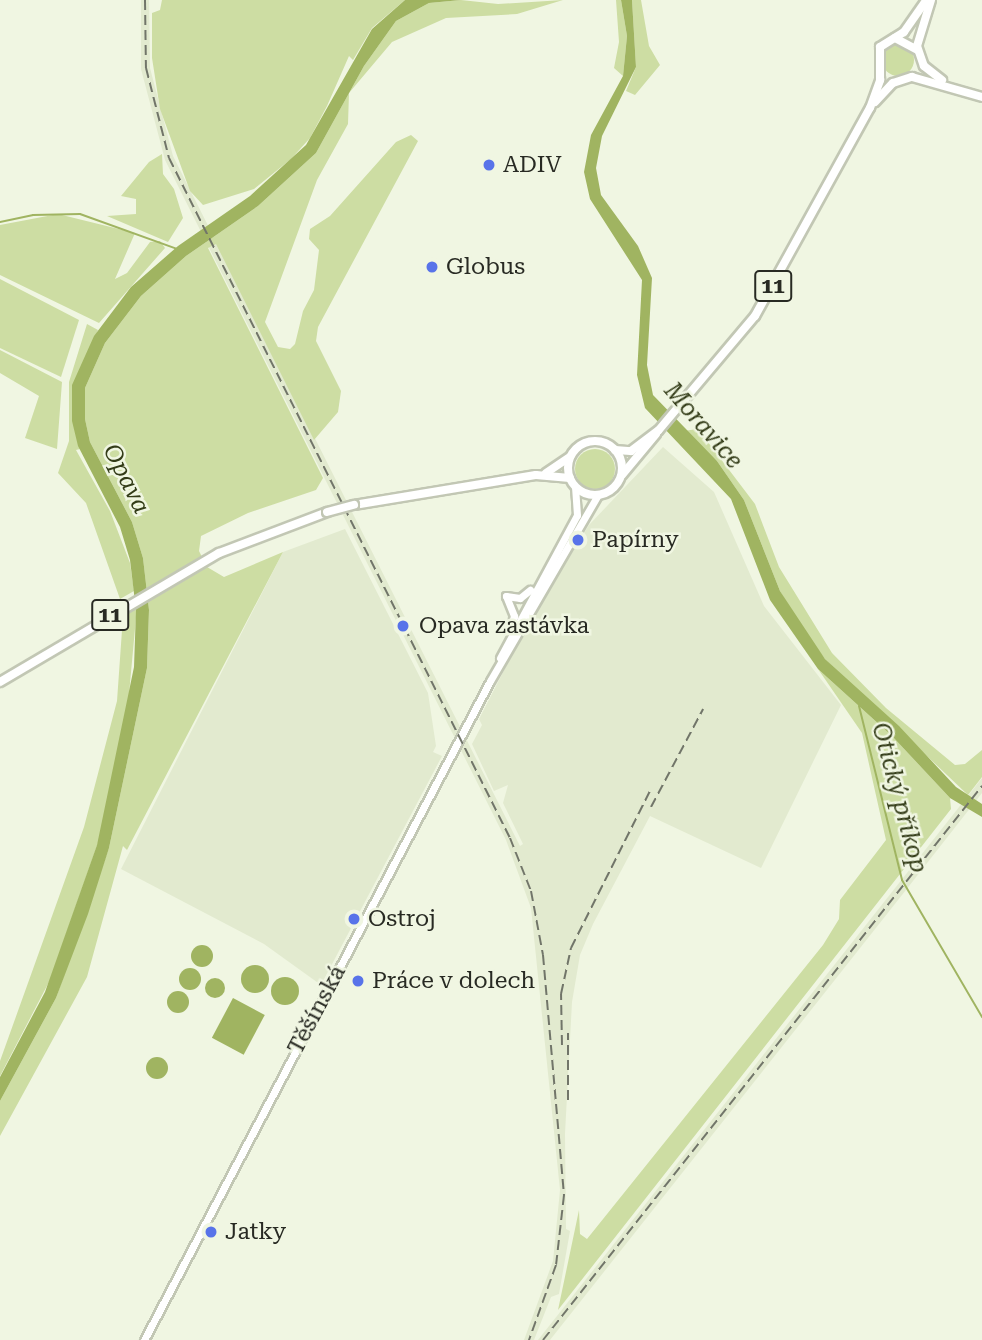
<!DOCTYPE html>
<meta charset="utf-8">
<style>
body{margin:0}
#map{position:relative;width:982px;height:1340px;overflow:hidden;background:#f0f6e2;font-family:"Roboto Serif",serif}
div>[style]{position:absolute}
.built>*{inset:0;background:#e2eacf}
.green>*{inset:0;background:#cddda3}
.round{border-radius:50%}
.water>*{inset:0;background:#a0b461;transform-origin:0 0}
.stream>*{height:2px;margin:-1px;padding:0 1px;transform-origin:1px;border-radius:1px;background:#a0b461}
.roads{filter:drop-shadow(2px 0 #c2c7b4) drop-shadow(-2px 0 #c2c7b4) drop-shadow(0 2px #c2c7b4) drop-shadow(0 -2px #c2c7b4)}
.secondary>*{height:7px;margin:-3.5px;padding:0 3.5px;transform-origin:3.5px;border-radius:3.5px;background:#fff}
.primary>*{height:8px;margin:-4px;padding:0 4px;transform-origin:4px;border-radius:4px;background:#fff}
.primary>.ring{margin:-4px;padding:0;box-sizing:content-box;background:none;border:8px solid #fff;border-radius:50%}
.rail>*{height:2px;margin-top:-1px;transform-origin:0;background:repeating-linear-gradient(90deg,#717569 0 10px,transparent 0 15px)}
.bridges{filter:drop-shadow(2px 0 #c2c7b4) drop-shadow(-2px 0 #c2c7b4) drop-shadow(0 2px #c2c7b4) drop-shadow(0 -2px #c2c7b4)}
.primary-bridge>*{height:8px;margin:-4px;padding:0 4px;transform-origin:4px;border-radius:4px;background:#fff}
.dots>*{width:19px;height:19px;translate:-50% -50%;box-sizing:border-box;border:4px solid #f0f6e2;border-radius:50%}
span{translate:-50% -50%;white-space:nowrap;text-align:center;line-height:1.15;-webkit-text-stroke:5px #f0f6e2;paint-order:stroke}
.shield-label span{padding:2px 5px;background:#f0f6e2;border:2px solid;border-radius:5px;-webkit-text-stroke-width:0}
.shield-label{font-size:21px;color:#282a23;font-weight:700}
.poi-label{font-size:23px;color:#282a23}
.left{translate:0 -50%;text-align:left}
.street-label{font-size:23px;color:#282a23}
.water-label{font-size:24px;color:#333c18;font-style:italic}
</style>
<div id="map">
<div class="built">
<div style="clip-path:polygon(141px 0,149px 0,150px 68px,173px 156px,520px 846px,523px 844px,503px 803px,508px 785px,494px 791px,472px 744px,482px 725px,479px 719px,531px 618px,589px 525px,663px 447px,714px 492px,764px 606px,841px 705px,761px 868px,650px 816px,593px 924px,580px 955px,572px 1002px,565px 1134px,566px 1229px,570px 1231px,559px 1294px,551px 1297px,534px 1340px,524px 1340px,553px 1261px,560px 1190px,531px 908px,506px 840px,165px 160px,141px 69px)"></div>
<div style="clip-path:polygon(345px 529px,428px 693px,436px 746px,433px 752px,442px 756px,321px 985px,264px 944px,121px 869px,283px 552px)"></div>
<div style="clip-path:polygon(982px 778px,982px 793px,902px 895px,550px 1340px,538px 1340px)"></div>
</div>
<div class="green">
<div style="clip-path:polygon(162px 0,405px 0,372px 28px,353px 60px,349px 56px,327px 106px,310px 138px,291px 159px,254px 189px,203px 205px,190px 191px,160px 109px,152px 58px,152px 13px,160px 10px)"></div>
<div style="clip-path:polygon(461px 0,498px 4px,563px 0,517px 14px,446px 18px,392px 42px,349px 93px,348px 124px,317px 180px,265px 322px,278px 347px,290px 349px,295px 344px,303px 311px,314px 290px,319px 250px,309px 239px,310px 229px,330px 216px,396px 142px,411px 135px,418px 141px,318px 327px,316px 341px,341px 391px,338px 412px,314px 440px,216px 244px,208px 248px,323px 478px,316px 490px,248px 513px,201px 536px,199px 551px,207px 567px,224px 577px,283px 552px,127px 850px,123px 846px,87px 977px,0 1136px,0 1101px,56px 998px,109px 848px,147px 668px,149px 610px,143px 558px,132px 522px,90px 442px,85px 419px,85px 388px,105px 343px,141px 296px,186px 256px,258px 206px,316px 153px,364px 66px,396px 21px,429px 3px)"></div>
<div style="clip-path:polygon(616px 0,621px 0,627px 36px,623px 76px,614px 68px,619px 42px)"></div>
<div style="clip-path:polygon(632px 0,641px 0,649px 46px,660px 65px,635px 95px,626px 91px,636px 67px)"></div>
<div class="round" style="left:882px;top:44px;width:32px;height:32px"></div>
<div style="clip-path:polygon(162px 154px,163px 174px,174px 189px,183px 218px,168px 242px,107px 216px,136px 214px,136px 199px,121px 196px,149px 162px)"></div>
<div style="clip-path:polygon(58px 214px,135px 233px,115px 279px,127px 273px,150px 242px,160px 241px,165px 248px,99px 323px,0 275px,0 225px)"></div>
<div style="clip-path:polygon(0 279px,79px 320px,61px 377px,0 348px)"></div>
<div style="clip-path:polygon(87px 324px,98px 330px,73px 388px,80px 449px,76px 450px,110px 511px,130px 563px,134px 591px,120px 599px,86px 503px,58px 473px,69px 441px,69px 382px)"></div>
<div style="clip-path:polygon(0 350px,62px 382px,57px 449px,25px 438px,39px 396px,0 373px)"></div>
<div style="clip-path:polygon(698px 429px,755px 504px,779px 567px,832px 653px,886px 708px,955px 765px,965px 764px,982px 750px,982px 777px,968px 795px,825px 659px,800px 626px,780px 591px,744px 500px,717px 461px,683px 431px)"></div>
<div class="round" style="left:575px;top:449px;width:40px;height:40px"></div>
<div style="clip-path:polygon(137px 607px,128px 705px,100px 837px,50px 980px,0 1076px,0 1061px,84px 827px,117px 701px,123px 616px)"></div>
<div style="clip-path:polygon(818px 669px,892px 736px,950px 798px,951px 809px,558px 1310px,579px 1210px,580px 1234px,587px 1239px,823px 945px,839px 919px,840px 900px,886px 840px,862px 733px)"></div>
</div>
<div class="water">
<div style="clip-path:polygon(405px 0,461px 0,429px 3px,396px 21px,364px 66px,316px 153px,258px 206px,186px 256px,141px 296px,105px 343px,85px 388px,85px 419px,90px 442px,132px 522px,143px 558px,149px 610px,147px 668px,109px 848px,88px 914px,56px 998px,0 1101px,0 1077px,45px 992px,97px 845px,134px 667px,136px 610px,130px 560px,120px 527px,78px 446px,72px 421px,72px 385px,94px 336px,131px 287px,178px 246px,250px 196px,306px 145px,372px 29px)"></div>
<div style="clip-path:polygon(621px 0,632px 0,636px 67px,602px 136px,596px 168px,601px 195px,638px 246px,652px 278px,647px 365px,653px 395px,717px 461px,744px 500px,780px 591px,825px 659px,899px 726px,956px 787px,982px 804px,982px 817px,950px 798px,892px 736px,818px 669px,770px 600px,731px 499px,645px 408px,637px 375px,642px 280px,590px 199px,584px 172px,591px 135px,623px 76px,627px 36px)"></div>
<div class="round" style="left:191px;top:945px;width:22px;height:22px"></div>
<div class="round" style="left:241px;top:965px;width:28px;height:28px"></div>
<div class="round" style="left:179px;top:968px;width:22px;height:22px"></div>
<div class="round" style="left:271px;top:977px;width:28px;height:28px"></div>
<div class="round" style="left:205px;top:978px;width:20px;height:20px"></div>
<div class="round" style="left:167px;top:991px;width:22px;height:22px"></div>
<div style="left:233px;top:998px;width:36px;height:45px;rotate:28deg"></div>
<div class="round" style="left:146px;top:1057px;width:22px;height:22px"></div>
</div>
<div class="stream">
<div style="left:0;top:222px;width:34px;rotate:-12deg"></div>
<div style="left:33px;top:215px;width:47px;rotate:-1.2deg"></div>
<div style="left:80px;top:214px;width:103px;rotate:19.8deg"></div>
<div style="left:859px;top:706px;width:179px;rotate:76.1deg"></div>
<div style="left:902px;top:880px;width:159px;rotate:59.7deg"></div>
</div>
<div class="roads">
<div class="secondary">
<div style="left:506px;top:596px;width:14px;rotate:8deg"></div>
<div style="left:520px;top:598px;width:13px;rotate:-39deg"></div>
<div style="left:506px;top:596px;width:22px;rotate:68deg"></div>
<div style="left:514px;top:616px;width:9px;rotate:108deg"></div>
<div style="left:500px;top:658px;width:162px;rotate:-61.7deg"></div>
<div style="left:577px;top:515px;width:28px;rotate:-94deg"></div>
<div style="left:144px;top:1340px;width:744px;rotate:-62.3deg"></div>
<div style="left:490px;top:681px;width:215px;rotate:-59.9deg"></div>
</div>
<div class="primary">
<div style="left:931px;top:0;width:48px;rotate:106.9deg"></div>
<div style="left:917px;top:46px;width:21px;rotate:71deg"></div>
<div style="left:924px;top:66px;width:23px;rotate:38deg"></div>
<div style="left:895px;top:38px;width:26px;rotate:28deg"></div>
<div style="left:875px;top:102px;width:26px;rotate:-47deg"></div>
<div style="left:893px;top:83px;width:20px;rotate:-18deg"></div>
<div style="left:912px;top:77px;width:73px;rotate:15.9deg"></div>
<div class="ring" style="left:568px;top:441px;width:46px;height:46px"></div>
<div style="left:615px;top:450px;width:16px;rotate:4deg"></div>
<div style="left:631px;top:451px;width:34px;rotate:-37deg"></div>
<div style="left:658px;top:431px;width:150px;rotate:-49.9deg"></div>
<div style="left:755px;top:316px;width:238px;rotate:-61.1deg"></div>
<div style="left:870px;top:108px;width:30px;rotate:-70deg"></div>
<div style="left:880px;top:80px;width:33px;rotate:-90deg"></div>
<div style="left:880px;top:47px;width:28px;rotate:-32deg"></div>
<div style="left:904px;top:32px;width:39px;rotate:-55deg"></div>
<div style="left:546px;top:473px;width:29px;rotate:-34deg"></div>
<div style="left:622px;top:475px;width:53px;rotate:-50.3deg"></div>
<div style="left:354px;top:505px;width:184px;rotate:-9.4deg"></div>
<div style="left:536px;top:475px;width:34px;rotate:5deg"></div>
<div style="left:0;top:682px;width:254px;rotate:-30.5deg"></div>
<div style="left:219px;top:553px;width:116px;rotate:-20.8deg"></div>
</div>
</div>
<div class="rail">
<div style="left:145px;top:0;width:68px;rotate:89.2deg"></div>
<div style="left:146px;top:68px;width:93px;rotate:75.7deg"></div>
<div style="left:169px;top:158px;width:761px;rotate:63.37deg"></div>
<div style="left:510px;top:838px;width:57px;rotate:68.4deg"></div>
<div style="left:531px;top:891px;width:65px;rotate:79.4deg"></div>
<div style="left:543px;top:955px;width:241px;rotate:85deg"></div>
<div style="left:564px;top:1195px;width:70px;rotate:96.5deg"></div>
<div style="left:556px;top:1265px;width:80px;rotate:109.8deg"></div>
<div style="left:651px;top:807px;width:111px;rotate:-62deg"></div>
<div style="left:562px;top:1045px;width:51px;rotate:-91.1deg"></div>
<div style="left:561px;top:994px;width:47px;rotate:-77.7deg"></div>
<div style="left:571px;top:948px;width:176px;rotate:-63.3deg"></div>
<div style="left:568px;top:1100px;width:67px;rotate:-90deg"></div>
<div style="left:543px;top:1340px;width:707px;rotate:-51.61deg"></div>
</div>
<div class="bridges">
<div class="primary-bridge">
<div style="left:327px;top:512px;width:28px;rotate:-15deg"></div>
</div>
</div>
<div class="dots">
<div style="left:489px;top:165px;background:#5873e9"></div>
<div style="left:432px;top:267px;background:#5873e9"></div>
<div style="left:578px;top:540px;background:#5873e9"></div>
<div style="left:403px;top:626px;background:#5873e9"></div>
<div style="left:354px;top:919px;background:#5873e9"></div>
<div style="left:358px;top:981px;background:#5873e9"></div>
<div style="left:211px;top:1232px;background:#5873e9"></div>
</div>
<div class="shield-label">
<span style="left:773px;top:286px">11</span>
<span style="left:110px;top:615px">11</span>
</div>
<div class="poi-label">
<span class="left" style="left:503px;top:165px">ADIV</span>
<span class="left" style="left:446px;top:267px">Globus</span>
<span class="left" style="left:592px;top:540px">Papírny</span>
<span class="left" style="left:419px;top:626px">Opava zastávka</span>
<span class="left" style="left:368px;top:919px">Ostroj</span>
<span class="left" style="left:372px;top:981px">Práce v dolech</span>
<span class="left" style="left:225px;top:1232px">Jatky</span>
</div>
<div class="street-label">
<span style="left:317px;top:1010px;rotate:-62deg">Těšínská</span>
</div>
<div class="water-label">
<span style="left:703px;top:426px;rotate:49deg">Moravice</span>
<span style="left:126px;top:479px;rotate:63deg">Opava</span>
<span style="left:899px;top:798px;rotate:75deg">Otický příkop</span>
</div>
</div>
